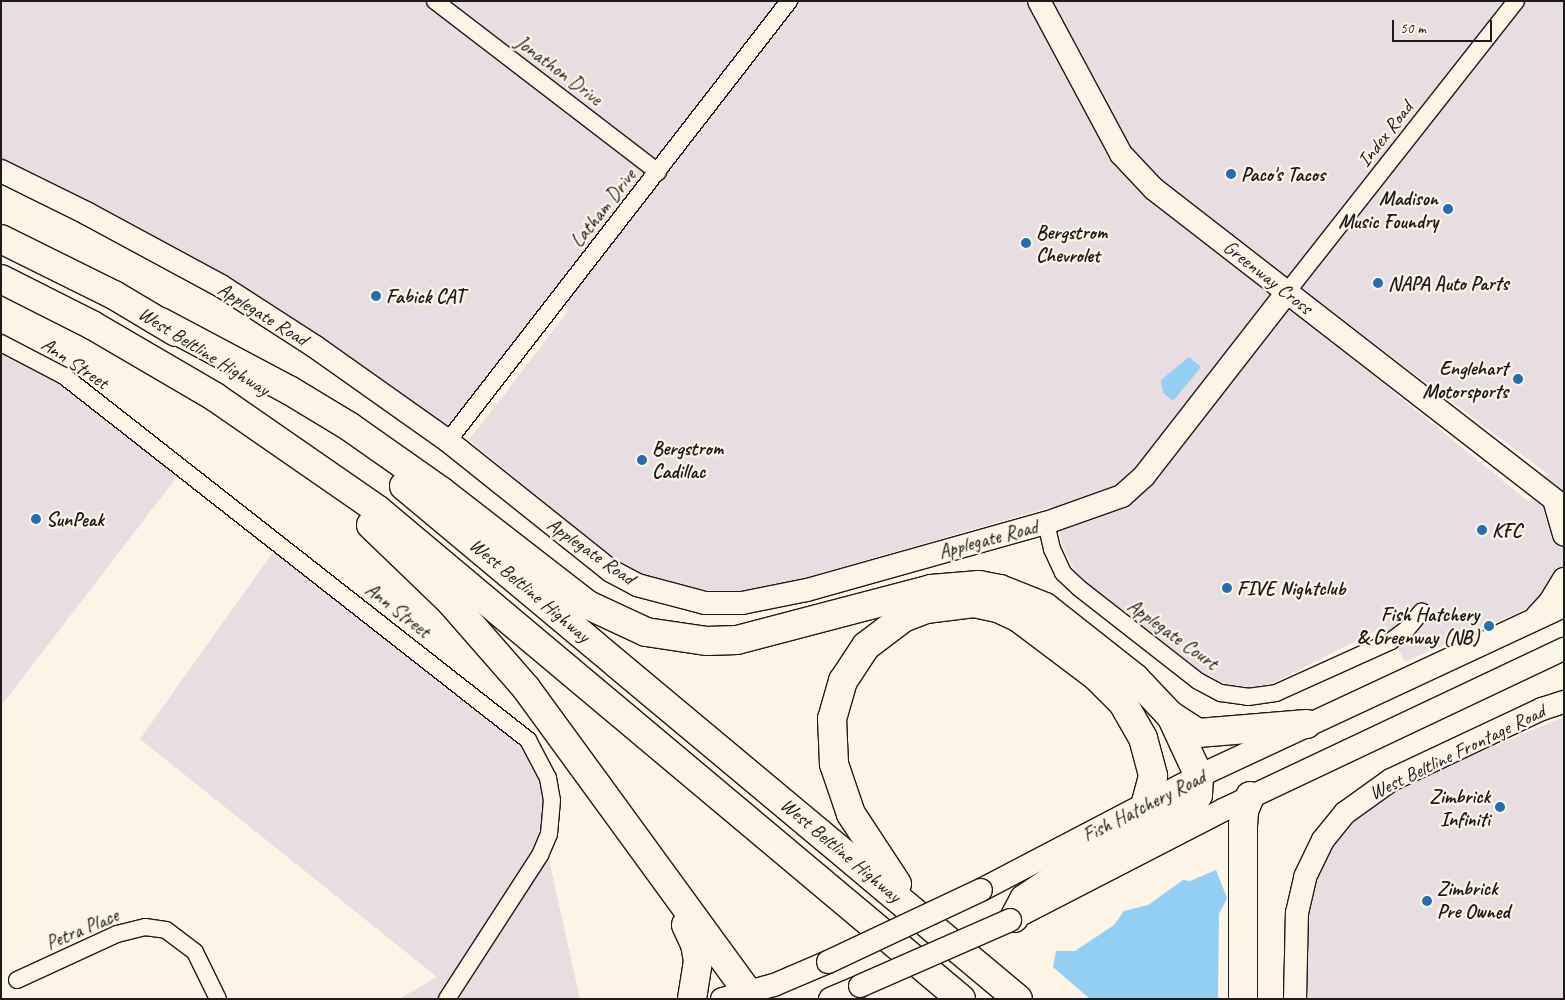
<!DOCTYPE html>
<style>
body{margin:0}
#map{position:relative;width:1565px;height:1000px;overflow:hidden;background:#fcf5e5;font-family:Caveat,sans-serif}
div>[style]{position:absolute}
.built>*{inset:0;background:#e8dee1}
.water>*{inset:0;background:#93cef3}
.roads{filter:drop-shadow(1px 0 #1c1c1c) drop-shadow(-1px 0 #1c1c1c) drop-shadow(0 1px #1c1c1c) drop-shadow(0 -1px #1c1c1c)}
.street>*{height:16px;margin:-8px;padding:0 8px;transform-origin:8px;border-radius:8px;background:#fcf5e5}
.secondary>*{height:22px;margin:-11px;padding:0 11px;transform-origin:11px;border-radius:11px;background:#fcf5e5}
.highway>*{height:28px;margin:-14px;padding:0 14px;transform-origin:14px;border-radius:14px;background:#fcf5e5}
.bridges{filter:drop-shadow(1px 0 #1c1c1c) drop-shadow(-1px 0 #1c1c1c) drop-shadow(0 1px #1c1c1c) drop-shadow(0 -1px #1c1c1c)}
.secondary-bridge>*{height:22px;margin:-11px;padding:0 11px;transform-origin:11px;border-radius:11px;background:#fcf5e5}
.dots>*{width:14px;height:14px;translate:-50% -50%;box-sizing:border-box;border:2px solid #fcf5e5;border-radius:50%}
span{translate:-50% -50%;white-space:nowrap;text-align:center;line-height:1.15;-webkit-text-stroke:4.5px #fcf5e5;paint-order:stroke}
.street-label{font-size:20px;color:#1c1c1c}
.poi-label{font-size:20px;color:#1c1c1c;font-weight:700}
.left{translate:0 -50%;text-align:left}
.right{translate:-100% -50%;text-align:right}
.frame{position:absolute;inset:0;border:2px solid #1c1c1c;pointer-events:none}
.scale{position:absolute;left:1392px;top:20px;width:100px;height:22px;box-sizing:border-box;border:2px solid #1c1c1c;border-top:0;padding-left:6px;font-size:15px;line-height:18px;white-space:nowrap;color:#1c1c1c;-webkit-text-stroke:4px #fcf5e5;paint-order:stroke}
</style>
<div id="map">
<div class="built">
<div style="clip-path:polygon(evenodd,1px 1px,1564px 1px,1564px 592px,1405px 662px,1385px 626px,1273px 683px,1255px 687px,1229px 685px,1206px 675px,1077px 575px,1064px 549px,1051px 507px,793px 581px,734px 593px,669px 585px,632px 569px,590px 540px,469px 440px,569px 310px,552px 294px,450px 426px,314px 346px,1px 171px,1px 1px,1287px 292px,1315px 299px,1548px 474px,1529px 502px,1301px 317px,1287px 292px)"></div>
<div style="clip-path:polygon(1px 343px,35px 359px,183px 469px,1px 706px)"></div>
<div style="clip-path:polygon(279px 544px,512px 726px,541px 782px,543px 818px,534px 849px,549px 860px,580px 999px,399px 999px,437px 977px,140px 739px)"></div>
<div style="clip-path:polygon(1564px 717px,1564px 999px,1306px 999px,1306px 924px,1315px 884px,1333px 846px,1358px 818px,1384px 795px,1419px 778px)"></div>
</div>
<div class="water">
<div style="clip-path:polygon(1189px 357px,1201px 367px,1173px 401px,1163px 393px,1161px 380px)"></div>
<div style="clip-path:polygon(1216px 870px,1227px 898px,1219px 914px,1218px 999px,1090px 999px,1053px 967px,1056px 951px,1075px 951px,1114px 925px,1124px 911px,1148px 905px,1183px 880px,1190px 881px)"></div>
</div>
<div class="roads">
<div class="street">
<div style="left:435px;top:1px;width:281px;rotate:37.5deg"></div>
<div style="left:1287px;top:292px;width:370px;rotate:-51.8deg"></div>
<div style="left:1px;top:343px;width:71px;rotate:27.6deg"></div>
<div style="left:64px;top:376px;width:590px;rotate:38.11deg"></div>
<div style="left:528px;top:740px;width:43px;rotate:62.2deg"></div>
<div style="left:548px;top:778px;width:22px;rotate:80deg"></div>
<div style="left:552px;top:800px;width:34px;rotate:95deg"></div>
<div style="left:549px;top:834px;width:23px;rotate:113deg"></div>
<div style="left:540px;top:855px;width:171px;rotate:122.9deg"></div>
<div style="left:448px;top:441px;width:557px;rotate:-52.22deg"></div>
<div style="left:1046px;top:523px;width:27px;rotate:77deg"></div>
<div style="left:1052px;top:549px;width:26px;rotate:65deg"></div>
<div style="left:1063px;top:573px;width:22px;rotate:43deg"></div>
<div style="left:1079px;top:588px;width:151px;rotate:38deg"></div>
<div style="left:1198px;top:681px;width:26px;rotate:28deg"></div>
<div style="left:1221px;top:693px;width:27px;rotate:8deg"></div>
<div style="left:1248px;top:697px;width:28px;rotate:-8deg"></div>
<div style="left:1276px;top:693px;width:126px;rotate:-24.3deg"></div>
<div style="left:1391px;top:641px;width:20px;rotate:-37deg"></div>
<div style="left:1407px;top:629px;width:23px;rotate:-50deg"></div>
<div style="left:17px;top:980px;width:110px;rotate:-24.7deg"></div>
<div style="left:117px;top:934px;width:29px;rotate:-14deg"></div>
<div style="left:145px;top:927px;width:21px;rotate:8deg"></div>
<div style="left:166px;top:930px;width:36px;rotate:37deg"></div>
<div style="left:195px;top:952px;width:52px;rotate:63.9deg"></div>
</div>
<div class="secondary">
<div style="left:1039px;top:1px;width:174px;rotate:61.8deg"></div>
<div style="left:1121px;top:154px;width:48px;rotate:46.7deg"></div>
<div style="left:1154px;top:189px;width:519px;rotate:37.8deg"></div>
<div style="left:1px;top:171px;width:95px;rotate:26.3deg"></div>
<div style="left:86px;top:213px;width:153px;rotate:28.4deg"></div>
<div style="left:221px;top:286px;width:111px;rotate:32.8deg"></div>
<div style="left:314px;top:346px;width:164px;rotate:35.3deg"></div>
<div style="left:448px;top:441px;width:208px;rotate:38.6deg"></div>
<div style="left:611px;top:571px;width:30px;rotate:28deg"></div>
<div style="left:637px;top:585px;width:70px;rotate:14.8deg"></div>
<div style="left:705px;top:603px;width:37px"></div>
<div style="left:742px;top:603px;width:66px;rotate:-11.3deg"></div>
<div style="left:807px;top:590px;width:248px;rotate:-15.7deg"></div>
<div style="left:1046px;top:523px;width:81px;rotate:-19.6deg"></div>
<div style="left:1122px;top:496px;width:30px;rotate:-42deg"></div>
<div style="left:1144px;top:476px;width:233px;rotate:-52.1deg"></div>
<div style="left:1555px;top:503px;width:33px;rotate:74deg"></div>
<div style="left:1537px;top:616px;width:19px;rotate:-47deg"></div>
<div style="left:1550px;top:602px;width:27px;rotate:-59deg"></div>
<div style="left:981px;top:890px;width:246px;rotate:-27.6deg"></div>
<div style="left:1199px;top:776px;width:403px;rotate:-25deg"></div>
<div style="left:1016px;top:917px;width:233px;rotate:-27.3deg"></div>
<div style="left:1223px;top:810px;width:377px;rotate:-25.3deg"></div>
<div style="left:722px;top:999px;width:54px;rotate:-15.1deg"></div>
<div style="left:774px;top:985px;width:59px;rotate:-23.1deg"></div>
<div style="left:830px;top:999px;width:33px;rotate:-23deg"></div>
<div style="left:1295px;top:999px;width:86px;rotate:-88.7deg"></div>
<div style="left:1297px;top:913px;width:37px;rotate:-77deg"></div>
<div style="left:1305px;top:877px;width:41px;rotate:-64.1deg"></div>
<div style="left:1323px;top:840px;width:35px;rotate:-51deg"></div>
<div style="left:1345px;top:813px;width:57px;rotate:-35.7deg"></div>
<div style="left:1391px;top:780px;width:167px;rotate:-25.2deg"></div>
<div style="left:1542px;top:709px;width:23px;rotate:-18deg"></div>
</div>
<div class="highway">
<div style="left:1px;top:239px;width:126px;rotate:26.4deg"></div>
<div style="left:114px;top:295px;width:72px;rotate:30.8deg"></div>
<div style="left:1px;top:279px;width:102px;rotate:26.8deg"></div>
<div style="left:92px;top:325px;width:143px;rotate:30.3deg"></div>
<div style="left:215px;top:397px;width:198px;rotate:34.7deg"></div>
<div style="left:378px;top:510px;width:761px;rotate:39.99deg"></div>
<div style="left:161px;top:322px;width:145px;rotate:28deg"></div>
<div style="left:289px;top:390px;width:71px;rotate:31.2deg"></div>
<div style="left:350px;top:427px;width:111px;rotate:35.1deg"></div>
<div style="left:441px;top:491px;width:186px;rotate:37.8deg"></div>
<div style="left:588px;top:605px;width:64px;rotate:25deg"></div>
<div style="left:646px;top:632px;width:62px;rotate:8.4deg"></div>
<div style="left:707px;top:641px;width:30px;rotate:-2deg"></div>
<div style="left:737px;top:640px;width:201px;rotate:-14.7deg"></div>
<div style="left:931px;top:589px;width:48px;rotate:-4.8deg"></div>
<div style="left:979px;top:585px;width:21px;rotate:11deg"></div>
<div style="left:1000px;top:589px;width:48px;rotate:21.8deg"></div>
<div style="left:1045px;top:607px;width:115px;rotate:38.3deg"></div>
<div style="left:1135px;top:678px;width:51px;rotate:46.6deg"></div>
<div style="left:1170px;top:715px;width:33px;rotate:33deg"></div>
<div style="left:1198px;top:733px;width:109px;rotate:-4.7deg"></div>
<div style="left:404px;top:486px;width:800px;rotate:39.88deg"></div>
<div style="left:371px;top:525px;width:111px;rotate:43.9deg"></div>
<div style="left:451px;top:602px;width:114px;rotate:48.9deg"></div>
<div style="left:526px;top:688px;width:385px;rotate:53.9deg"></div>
<div style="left:897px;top:884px;width:84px;rotate:-123.3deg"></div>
<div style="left:851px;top:814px;width:53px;rotate:-108.8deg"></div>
<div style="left:834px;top:764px;width:45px;rotate:-92.5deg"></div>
<div style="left:832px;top:719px;width:40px;rotate:-74deg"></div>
<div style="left:843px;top:681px;width:42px;rotate:-56.7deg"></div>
<div style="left:866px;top:646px;width:46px;rotate:-37.1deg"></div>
<div style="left:903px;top:618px;width:25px;rotate:-21deg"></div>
<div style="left:926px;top:609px;width:48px;rotate:-7.1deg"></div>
<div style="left:974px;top:603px;width:25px;rotate:12deg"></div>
<div style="left:998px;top:608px;width:23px;rotate:25deg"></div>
<div style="left:1019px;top:618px;width:96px;rotate:37deg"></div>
<div style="left:1096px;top:676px;width:38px;rotate:45deg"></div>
<div style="left:1123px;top:703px;width:40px;rotate:60.3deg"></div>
<div style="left:1143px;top:738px;width:39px;rotate:75deg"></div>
<div style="left:1153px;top:776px;width:28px;rotate:105deg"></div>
<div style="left:1014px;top:918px;width:21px;rotate:-62deg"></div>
<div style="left:1024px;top:899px;width:88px;rotate:-33.9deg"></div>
<div style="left:1097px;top:850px;width:107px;rotate:-26.1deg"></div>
<div style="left:1193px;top:803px;width:9px;rotate:-58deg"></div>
<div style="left:1198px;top:795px;width:19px;rotate:-87deg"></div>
<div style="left:1199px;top:776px;width:66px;rotate:-115deg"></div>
<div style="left:686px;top:925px;width:21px;rotate:65deg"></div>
<div style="left:695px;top:944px;width:17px;rotate:80deg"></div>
<div style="left:698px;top:961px;width:38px;rotate:99deg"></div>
<div style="left:1243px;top:999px;width:173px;rotate:-90deg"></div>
<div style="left:1243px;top:826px;width:15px;rotate:-86deg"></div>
<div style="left:1244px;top:811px;width:16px;rotate:-68deg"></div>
</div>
</div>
<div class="bridges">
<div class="secondary-bridge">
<div style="left:828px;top:962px;width:169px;rotate:-25.2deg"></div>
<div style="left:860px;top:986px;width:164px;rotate:-23.7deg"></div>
</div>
</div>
<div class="dots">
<div style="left:1231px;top:174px;background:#1f6fb2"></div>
<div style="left:1448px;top:209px;background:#1f6fb2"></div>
<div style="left:1026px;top:243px;background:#1f6fb2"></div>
<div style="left:1378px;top:283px;background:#1f6fb2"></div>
<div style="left:376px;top:296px;background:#1f6fb2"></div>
<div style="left:1518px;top:379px;background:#1f6fb2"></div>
<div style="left:642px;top:460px;background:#1f6fb2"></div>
<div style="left:36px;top:519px;background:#1f6fb2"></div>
<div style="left:1482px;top:530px;background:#1f6fb2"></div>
<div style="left:1227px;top:588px;background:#1f6fb2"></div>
<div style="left:1489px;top:626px;background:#1f6fb2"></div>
<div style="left:1500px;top:807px;background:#1f6fb2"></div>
<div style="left:1427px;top:901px;background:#1f6fb2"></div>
</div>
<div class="street-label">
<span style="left:559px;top:70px;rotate:37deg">Jonathon Drive</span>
<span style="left:1385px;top:134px;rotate:-52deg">Index Road</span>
<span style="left:603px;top:208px;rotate:-52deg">Latham Drive</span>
<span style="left:1268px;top:277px;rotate:38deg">Greenway Cross</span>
<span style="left:263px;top:314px;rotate:32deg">Applegate Road</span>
<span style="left:204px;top:351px;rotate:32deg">West Beltline Highway</span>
<span style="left:75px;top:363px;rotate:34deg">Ann Street</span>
<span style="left:988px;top:539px;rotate:-15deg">Applegate Road</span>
<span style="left:591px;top:551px;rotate:35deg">Applegate Road</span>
<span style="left:530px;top:590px;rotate:40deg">West Beltline Highway</span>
<span style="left:398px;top:610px;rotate:38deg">Ann Street</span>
<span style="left:1173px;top:634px;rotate:36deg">Applegate Court</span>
<span style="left:1457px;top:752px;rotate:-26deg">West Beltline Frontage Road</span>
<span style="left:1144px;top:806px;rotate:-27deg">Fish Hatchery Road</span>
<span style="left:841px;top:850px;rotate:40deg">West Beltline Highway</span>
<span style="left:82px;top:929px;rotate:-23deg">Petra Place</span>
</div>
<div class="poi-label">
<span class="left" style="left:1241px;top:174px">Paco's Tacos</span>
<span class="right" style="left:1438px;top:210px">Madison<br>Music Foundry</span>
<span class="left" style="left:1036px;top:244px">Bergstrom<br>Chevrolet</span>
<span class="left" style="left:1388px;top:283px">NAPA Auto Parts</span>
<span class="left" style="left:386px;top:296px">Fabick CAT</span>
<span class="right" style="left:1508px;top:380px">Englehart<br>Motorsports</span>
<span class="left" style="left:652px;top:460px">Bergstrom<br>Cadillac</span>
<span class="left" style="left:46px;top:519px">SunPeak</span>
<span class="left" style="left:1492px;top:530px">KFC</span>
<span class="left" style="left:1237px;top:588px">FIVE Nightclub</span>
<span class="right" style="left:1479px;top:626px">Fish Hatchery<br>&amp; Greenway (NB)</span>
<span class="right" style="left:1490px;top:808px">Zimbrick<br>Infiniti</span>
<span class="left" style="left:1437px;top:900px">Zimbrick<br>Pre Owned</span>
</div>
<div class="frame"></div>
<div class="scale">50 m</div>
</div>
